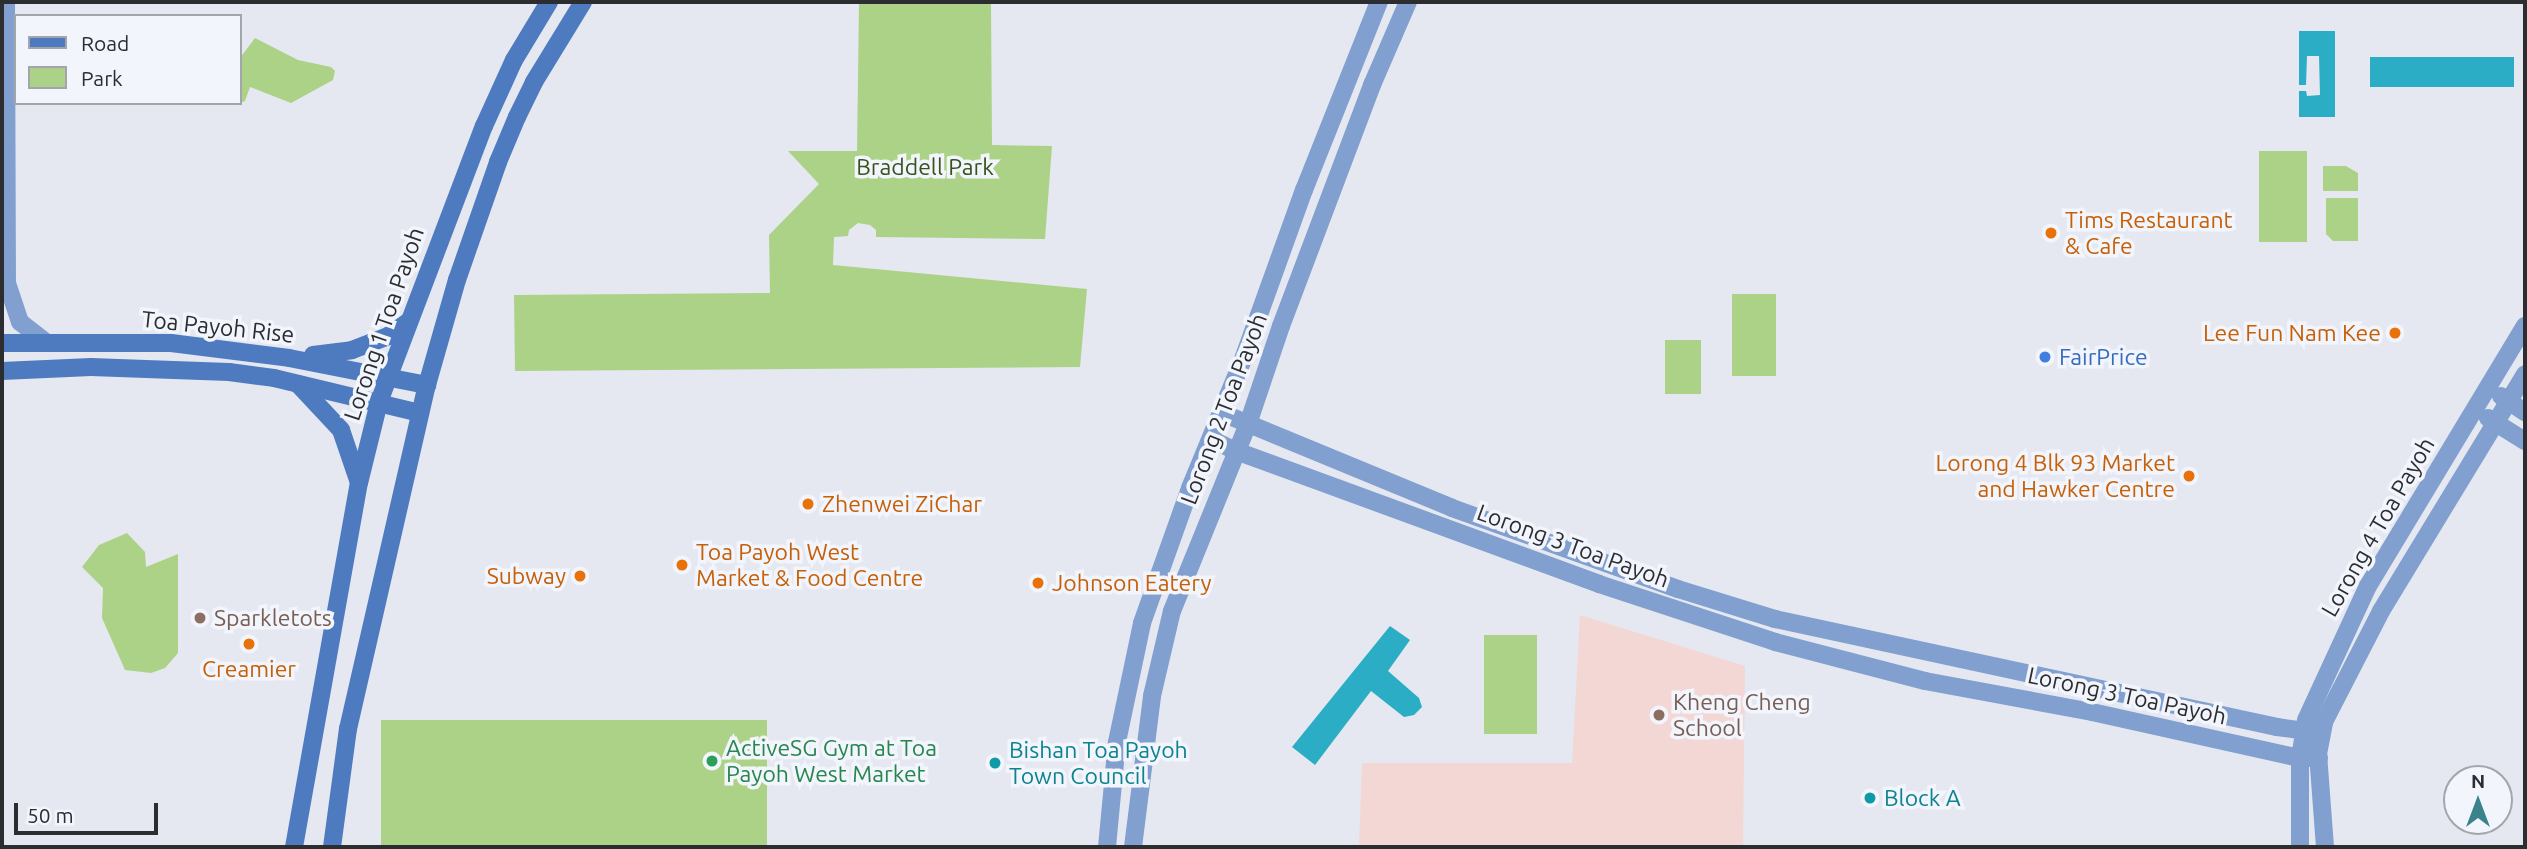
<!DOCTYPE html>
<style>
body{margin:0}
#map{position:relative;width:2527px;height:849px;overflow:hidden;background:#e5e8f0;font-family:Ubuntu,sans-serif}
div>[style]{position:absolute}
.education>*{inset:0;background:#f2d7d5}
.green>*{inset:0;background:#acd287;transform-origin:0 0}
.water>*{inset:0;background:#2baec5;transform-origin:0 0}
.minor>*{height:18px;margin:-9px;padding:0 9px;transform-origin:9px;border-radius:9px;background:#81a0cf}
.tertiary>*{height:18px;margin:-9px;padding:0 9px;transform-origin:9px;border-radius:9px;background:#81a0cf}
.secondary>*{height:18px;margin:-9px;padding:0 9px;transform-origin:9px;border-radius:9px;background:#4e7bbf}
.dots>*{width:19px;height:19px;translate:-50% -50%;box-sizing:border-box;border:4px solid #f3f5fd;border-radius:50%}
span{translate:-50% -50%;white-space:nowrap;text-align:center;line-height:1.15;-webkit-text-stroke:7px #f3f5fd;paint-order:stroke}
.park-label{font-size:23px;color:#39521c}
.food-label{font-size:23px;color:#c56008}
.left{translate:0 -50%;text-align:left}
.right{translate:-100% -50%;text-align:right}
.street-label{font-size:23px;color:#2c2d30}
.shop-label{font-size:23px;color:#366cbe}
.education-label{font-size:23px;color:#785e54}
.leisure-label{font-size:23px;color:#27864d}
.culture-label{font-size:23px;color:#0d838f}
.frame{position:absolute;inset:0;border:4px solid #2c2d30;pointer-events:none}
.legend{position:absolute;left:14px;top:14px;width:228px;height:91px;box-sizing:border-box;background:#f3f5fd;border:2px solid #a3a5ab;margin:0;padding:9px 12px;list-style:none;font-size:21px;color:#2c2d30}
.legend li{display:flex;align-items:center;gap:14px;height:35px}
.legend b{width:35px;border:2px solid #a3a5ab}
.north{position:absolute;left:2443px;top:765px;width:70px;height:70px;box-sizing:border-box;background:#f3f5fd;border:2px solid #a3a5ab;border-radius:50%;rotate:0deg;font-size:19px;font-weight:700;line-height:28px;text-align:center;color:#2c2d30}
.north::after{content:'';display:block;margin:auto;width:24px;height:32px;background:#3c828c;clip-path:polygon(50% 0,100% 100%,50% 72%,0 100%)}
.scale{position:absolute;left:14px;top:803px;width:144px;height:32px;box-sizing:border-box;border:4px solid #2c2d30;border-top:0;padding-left:9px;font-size:21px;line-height:24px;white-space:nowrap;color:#2c2d30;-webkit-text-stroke:5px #f3f5fd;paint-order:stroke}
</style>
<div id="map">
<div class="education">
<div style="clip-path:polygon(1580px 615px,1745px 666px,1743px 847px,1359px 847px,1362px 763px,1572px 763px)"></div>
</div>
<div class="green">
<div style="clip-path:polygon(980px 2px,991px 2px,992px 145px,1052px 146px,1045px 239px,876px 237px,876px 230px,870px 225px,858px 223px,849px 230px,848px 236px,834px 237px,833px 265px,1087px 289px,1080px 367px,515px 371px,514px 295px,770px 293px,769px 235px,819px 184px,788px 151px,857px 151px,859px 3px)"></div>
<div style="clip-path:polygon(255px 38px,298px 60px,331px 67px,335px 71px,333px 80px,291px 103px,250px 87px,245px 101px,240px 103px,240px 58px)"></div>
<div style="left:2259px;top:151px;width:48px;height:91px"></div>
<div style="clip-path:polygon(2323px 166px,2346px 166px,2358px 173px,2358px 191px,2323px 191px)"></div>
<div style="clip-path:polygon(2326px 198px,2358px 198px,2358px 241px,2333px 241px,2326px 234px)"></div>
<div style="left:1732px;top:294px;width:44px;height:82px"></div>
<div style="left:1665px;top:340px;width:36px;height:54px"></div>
<div style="clip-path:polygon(127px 533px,145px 552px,146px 567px,178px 554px,178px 653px,165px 668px,151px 673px,125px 670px,102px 618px,103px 588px,82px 567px,99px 545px)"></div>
<div style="left:1484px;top:635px;width:53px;height:99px"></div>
<div style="left:381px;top:720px;width:386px;height:129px"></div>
</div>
<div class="water">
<div style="clip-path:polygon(2299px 31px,2335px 31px,2335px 117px,2299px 117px,2299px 91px,2306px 91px,2307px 96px,2320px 95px,2319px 56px,2307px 56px,2306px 85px,2299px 85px)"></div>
<div style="left:2370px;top:57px;width:144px;height:30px"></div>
<div style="clip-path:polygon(1390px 626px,1410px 640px,1388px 671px,1419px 698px,1422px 707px,1414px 715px,1404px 717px,1371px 691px,1315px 765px,1292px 747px)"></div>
</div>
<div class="minor">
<div style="left:6px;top:2px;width:281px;rotate:89.8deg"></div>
<div style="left:7px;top:283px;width:41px;rotate:71.6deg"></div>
<div style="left:20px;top:322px;width:34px;rotate:38deg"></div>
<div style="left:2501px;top:396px;width:29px;rotate:34deg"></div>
<div style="left:1222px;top:413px;width:249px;rotate:22.4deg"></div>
<div style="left:1452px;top:508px;width:240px;rotate:19.7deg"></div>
<div style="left:1678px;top:589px;width:102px;rotate:17.2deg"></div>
<div style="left:1775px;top:619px;width:513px;rotate:12.14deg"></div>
<div style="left:2277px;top:727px;width:43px;rotate:7.9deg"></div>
<div style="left:2488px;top:418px;width:44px;rotate:31.9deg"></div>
<div style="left:1211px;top:439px;width:28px;rotate:26deg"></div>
<div style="left:1236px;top:451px;width:387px;rotate:20.1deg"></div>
<div style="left:1599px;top:584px;width:185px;rotate:18.2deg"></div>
<div style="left:1775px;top:642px;width:155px;rotate:14.6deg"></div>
<div style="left:1925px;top:681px;width:170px;rotate:10.5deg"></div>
<div style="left:2092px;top:712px;width:213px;rotate:12.5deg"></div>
<div style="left:2300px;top:758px;width:19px"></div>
<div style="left:2300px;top:847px;width:89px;rotate:-90deg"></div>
<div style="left:2300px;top:758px;width:38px;rotate:-81deg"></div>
<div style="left:2306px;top:720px;width:148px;rotate:-65.2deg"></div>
<div style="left:2368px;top:586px;width:304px;rotate:-58.9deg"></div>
<div style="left:2325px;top:847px;width:93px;rotate:-94.3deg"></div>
<div style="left:2318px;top:754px;width:33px;rotate:-79deg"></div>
<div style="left:2324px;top:722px;width:125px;rotate:-62.8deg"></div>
<div style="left:2381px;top:611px;width:277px;rotate:-58.7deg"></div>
</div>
<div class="tertiary">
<div style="left:1107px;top:847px;width:105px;rotate:-84.6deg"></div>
<div style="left:1117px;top:742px;width:122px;rotate:-78.1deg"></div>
<div style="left:1142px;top:623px;width:143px;rotate:-70.4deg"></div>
<div style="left:1190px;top:488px;width:136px;rotate:-67.6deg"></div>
<div style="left:1242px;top:362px;width:183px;rotate:-70.2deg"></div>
<div style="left:1304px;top:190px;width:202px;rotate:-68.3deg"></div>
<div style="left:1133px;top:847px;width:152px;rotate:-82.8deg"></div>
<div style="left:1152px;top:696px;width:87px;rotate:-76.8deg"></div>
<div style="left:1172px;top:611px;width:202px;rotate:-67.9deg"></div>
<div style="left:1248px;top:424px;width:103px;rotate:-71.4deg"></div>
<div style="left:1281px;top:326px;width:258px;rotate:-69.3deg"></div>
<div style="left:1372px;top:85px;width:90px;rotate:-66.6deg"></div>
</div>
<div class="secondary">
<div style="left:2px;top:343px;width:169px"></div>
<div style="left:171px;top:343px;width:119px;rotate:7.2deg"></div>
<div style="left:289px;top:358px;width:141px;rotate:11.1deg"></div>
<div style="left:313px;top:355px;width:39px;rotate:-7deg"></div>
<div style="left:352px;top:350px;width:39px;rotate:-21deg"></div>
<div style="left:388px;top:336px;width:24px;rotate:-35deg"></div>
<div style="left:2px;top:371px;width:89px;rotate:-2.6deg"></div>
<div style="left:91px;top:367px;width:138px;rotate:2.1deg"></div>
<div style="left:229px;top:372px;width:45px;rotate:7.6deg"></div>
<div style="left:274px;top:378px;width:150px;rotate:13.5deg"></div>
<div style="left:298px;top:384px;width:63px;rotate:46.9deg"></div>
<div style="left:341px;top:430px;width:53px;rotate:71.2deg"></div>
<div style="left:294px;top:847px;width:370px;rotate:-79.9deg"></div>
<div style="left:359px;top:483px;width:83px;rotate:-76.1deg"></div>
<div style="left:379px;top:402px;width:295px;rotate:-69.2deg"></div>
<div style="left:484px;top:126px;width:72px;rotate:-65.6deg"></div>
<div style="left:514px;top:60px;width:68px;rotate:-58.9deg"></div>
<div style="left:332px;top:847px;width:119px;rotate:-82.3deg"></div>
<div style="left:348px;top:729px;width:353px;rotate:-77.1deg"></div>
<div style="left:427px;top:385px;width:109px;rotate:-74.1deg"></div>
<div style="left:457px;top:280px;width:125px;rotate:-70.8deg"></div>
<div style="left:498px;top:162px;width:49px;rotate:-67.1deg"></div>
<div style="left:517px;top:117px;width:39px;rotate:-64deg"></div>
<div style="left:534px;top:82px;width:94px;rotate:-58.5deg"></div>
</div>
<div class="dots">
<div style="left:2051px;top:233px;background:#e8710a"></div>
<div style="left:2395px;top:333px;background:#e8710a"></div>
<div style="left:2045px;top:357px;background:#3f7fe0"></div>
<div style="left:2189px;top:476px;background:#e8710a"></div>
<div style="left:808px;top:504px;background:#e8710a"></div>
<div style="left:682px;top:565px;background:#e8710a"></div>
<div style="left:580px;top:576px;background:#e8710a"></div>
<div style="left:1038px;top:583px;background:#e8710a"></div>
<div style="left:200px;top:618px;background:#8d6e63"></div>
<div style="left:249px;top:644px;background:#e8710a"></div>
<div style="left:1659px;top:715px;background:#8d6e63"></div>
<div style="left:712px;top:761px;background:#2e9e5b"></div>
<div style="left:995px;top:763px;background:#0f9aa8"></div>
<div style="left:1870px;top:798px;background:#0f9aa8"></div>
</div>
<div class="park-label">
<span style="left:925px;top:167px">Braddell Park</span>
</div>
<div class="food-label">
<span class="left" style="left:2065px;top:233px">Tims Restaurant<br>&amp; Cafe</span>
<span class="right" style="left:2381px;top:333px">Lee Fun Nam Kee</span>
<span class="right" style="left:2175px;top:476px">Lorong 4 Blk 93 Market<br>and Hawker Centre</span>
<span class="left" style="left:822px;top:504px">Zhenwei ZiChar</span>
<span class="left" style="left:696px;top:565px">Toa Payoh West<br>Market &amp; Food Centre</span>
<span class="right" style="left:566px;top:576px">Subway</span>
<span class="left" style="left:1052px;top:583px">Johnson Eatery</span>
<span style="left:249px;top:669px">Creamier</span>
</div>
<div class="street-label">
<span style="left:384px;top:324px;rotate:-71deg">Lorong 1 Toa Payoh</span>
<span style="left:218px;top:327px;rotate:6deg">Toa Payoh Rise</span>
<span style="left:1224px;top:409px;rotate:-69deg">Lorong 2 Toa Payoh</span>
<span style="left:2378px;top:527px;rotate:-60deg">Lorong 4 Toa Payoh</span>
<span style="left:1573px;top:546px;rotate:20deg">Lorong 3 Toa Payoh</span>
<span style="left:2127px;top:696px;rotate:12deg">Lorong 3 Toa Payoh</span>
</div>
<div class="shop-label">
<span class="left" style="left:2059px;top:357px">FairPrice</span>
</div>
<div class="education-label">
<span class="left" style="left:214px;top:618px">Sparkletots</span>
<span class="left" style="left:1673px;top:715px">Kheng Cheng<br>School</span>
</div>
<div class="leisure-label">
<span class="left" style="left:726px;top:761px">ActiveSG Gym at Toa<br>Payoh West Market</span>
</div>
<div class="culture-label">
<span class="left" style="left:1009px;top:763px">Bishan Toa Payoh<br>Town Council</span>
<span class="left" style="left:1884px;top:798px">Block A</span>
</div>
<div class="frame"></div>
<ul class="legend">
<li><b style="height:9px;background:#4e7bbf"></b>Road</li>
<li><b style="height:19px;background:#acd287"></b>Park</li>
</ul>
<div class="north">N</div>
<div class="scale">50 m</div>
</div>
